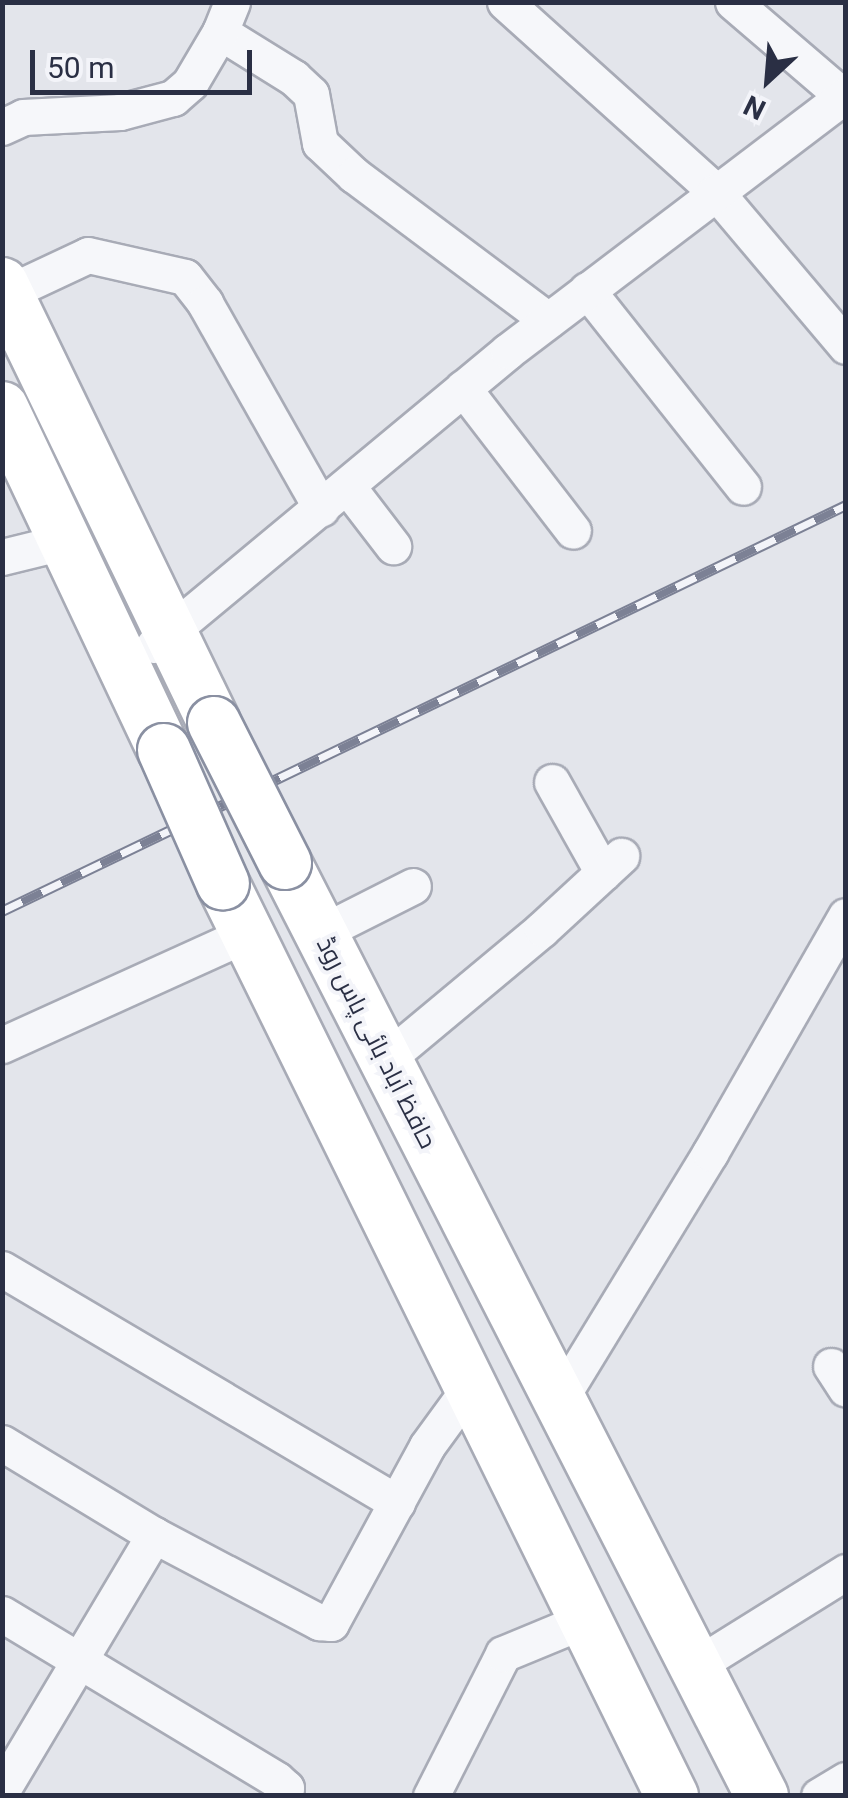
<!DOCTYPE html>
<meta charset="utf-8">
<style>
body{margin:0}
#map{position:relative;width:848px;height:1798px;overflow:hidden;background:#e3e5eb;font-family:Roboto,Cairo,sans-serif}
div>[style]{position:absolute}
.roads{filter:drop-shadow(2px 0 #a8abb6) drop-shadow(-2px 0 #a8abb6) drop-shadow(0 2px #a8abb6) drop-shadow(0 -2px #a8abb6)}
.minor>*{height:35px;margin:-17.5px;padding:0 17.5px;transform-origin:17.5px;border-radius:17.5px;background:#f6f7fa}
.highway>*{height:52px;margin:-26px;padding:0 26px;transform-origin:26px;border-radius:26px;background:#fff}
.rail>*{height:11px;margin-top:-5.5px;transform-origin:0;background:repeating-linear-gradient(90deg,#f3f4f9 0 22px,#7c8195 0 44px);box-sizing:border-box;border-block:2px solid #7c8195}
.bridges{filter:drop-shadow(2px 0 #8a90a2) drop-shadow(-2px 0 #8a90a2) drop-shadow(0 2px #8a90a2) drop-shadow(0 -2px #8a90a2)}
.highway-bridge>*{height:52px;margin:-26px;padding:0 26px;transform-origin:26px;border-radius:26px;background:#fff}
span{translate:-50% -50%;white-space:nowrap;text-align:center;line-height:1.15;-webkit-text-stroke:8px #f3f4f9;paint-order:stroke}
.street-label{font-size:25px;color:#2a2f44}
.frame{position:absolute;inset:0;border:5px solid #2a2f44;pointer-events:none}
.north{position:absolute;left:718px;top:30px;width:100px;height:100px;-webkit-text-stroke:8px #f3f4f9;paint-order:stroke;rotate:206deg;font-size:28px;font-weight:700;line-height:40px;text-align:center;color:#2a2f44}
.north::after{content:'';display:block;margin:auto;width:35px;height:45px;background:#2a2f44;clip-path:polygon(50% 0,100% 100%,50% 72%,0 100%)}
.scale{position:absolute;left:30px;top:50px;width:222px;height:45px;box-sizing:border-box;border:5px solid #2a2f44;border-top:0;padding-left:12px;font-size:30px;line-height:35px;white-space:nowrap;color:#2a2f44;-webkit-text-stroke:8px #f3f4f9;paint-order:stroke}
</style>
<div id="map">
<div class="roads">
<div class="minor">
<div style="left:505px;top:2px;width:283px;rotate:42deg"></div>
<div style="left:715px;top:191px;width:203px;rotate:49.8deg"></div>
<div style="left:733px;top:2px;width:149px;rotate:40.6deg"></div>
<div style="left:220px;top:32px;width:87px;rotate:31.9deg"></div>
<div style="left:294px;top:78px;width:23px;rotate:43deg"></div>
<div style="left:311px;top:94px;width:50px;rotate:79.6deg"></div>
<div style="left:320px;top:143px;width:47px;rotate:43.3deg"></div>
<div style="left:354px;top:175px;width:242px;rotate:36.8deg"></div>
<div style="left:2px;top:127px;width:23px;rotate:-25deg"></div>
<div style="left:23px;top:117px;width:97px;rotate:-3deg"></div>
<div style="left:120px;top:112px;width:55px;rotate:-14.8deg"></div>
<div style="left:173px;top:98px;width:23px;rotate:-41deg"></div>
<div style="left:190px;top:83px;width:59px;rotate:-59.5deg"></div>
<div style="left:220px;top:32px;width:32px;rotate:-68deg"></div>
<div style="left:587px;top:290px;width:251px;rotate:51.6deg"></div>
<div style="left:7px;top:293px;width:89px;rotate:-25.1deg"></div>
<div style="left:88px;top:255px;width:99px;rotate:12.8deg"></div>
<div style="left:185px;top:277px;width:33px;rotate:52deg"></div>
<div style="left:205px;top:303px;width:236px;rotate:60.5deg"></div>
<div style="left:463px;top:388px;width:180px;rotate:52.4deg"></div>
<div style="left:347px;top:486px;width:76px;rotate:52.5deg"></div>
<div style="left:2px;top:557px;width:67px;rotate:-13.8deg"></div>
<div style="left:154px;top:645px;width:460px;rotate:-39.7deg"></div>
<div style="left:508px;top:351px;width:425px;rotate:-37.2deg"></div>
<div style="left:552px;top:782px;width:104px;rotate:60.7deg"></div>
<div style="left:320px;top:933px;width:104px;rotate:-26.8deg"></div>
<div style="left:2px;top:1045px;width:267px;rotate:-24.4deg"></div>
<div style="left:385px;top:1060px;width:204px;rotate:-39.8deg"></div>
<div style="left:542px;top:929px;width:108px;rotate:-42.7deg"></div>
<div style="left:2px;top:1269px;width:459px;rotate:30.6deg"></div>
<div style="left:831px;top:1366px;width:27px;rotate:57deg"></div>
<div style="left:558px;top:1402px;width:292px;rotate:-58.6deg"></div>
<div style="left:710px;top:1153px;width:273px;rotate:-60.2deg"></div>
<div style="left:2px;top:1443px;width:178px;rotate:31.2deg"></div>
<div style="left:154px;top:1535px;width:187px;rotate:27.8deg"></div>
<div style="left:319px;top:1622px;width:12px;rotate:5deg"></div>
<div style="left:331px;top:1623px;width:201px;rotate:-61.5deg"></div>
<div style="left:427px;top:1446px;width:73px;rotate:-53.9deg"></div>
<div style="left:2px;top:1614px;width:321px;rotate:31.1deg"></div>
<div style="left:277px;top:1780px;width:12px;rotate:42deg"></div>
<div style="left:286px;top:1788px;width:8px;rotate:104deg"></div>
<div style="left:695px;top:1666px;width:178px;rotate:-31.9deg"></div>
<div style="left:2px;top:1790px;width:297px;rotate:-59.2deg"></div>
<div style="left:431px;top:1796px;width:159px;rotate:-63.1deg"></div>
<div style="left:503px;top:1654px;width:89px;rotate:-22.5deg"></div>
<div style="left:819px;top:1796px;width:31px;rotate:-31deg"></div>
</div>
<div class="highway">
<div style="left:2px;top:284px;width:488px;rotate:64.2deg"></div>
<div style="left:2px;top:408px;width:378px;rotate:64.7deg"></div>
<div style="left:285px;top:863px;width:1048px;rotate:62.92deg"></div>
<div style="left:223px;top:884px;width:1017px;rotate:63.79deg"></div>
</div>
</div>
<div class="rail">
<div style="left:2px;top:911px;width:937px;rotate:-25.69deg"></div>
</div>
<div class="bridges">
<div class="highway-bridge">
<div style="left:214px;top:723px;width:157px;rotate:63.1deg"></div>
<div style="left:164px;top:750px;width:146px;rotate:66.2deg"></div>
</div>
</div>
<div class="street-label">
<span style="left:376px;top:1043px;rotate:63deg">حافظ آباد بائی پاس روڈ</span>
</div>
<div class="frame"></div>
<div class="north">N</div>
<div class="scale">50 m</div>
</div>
